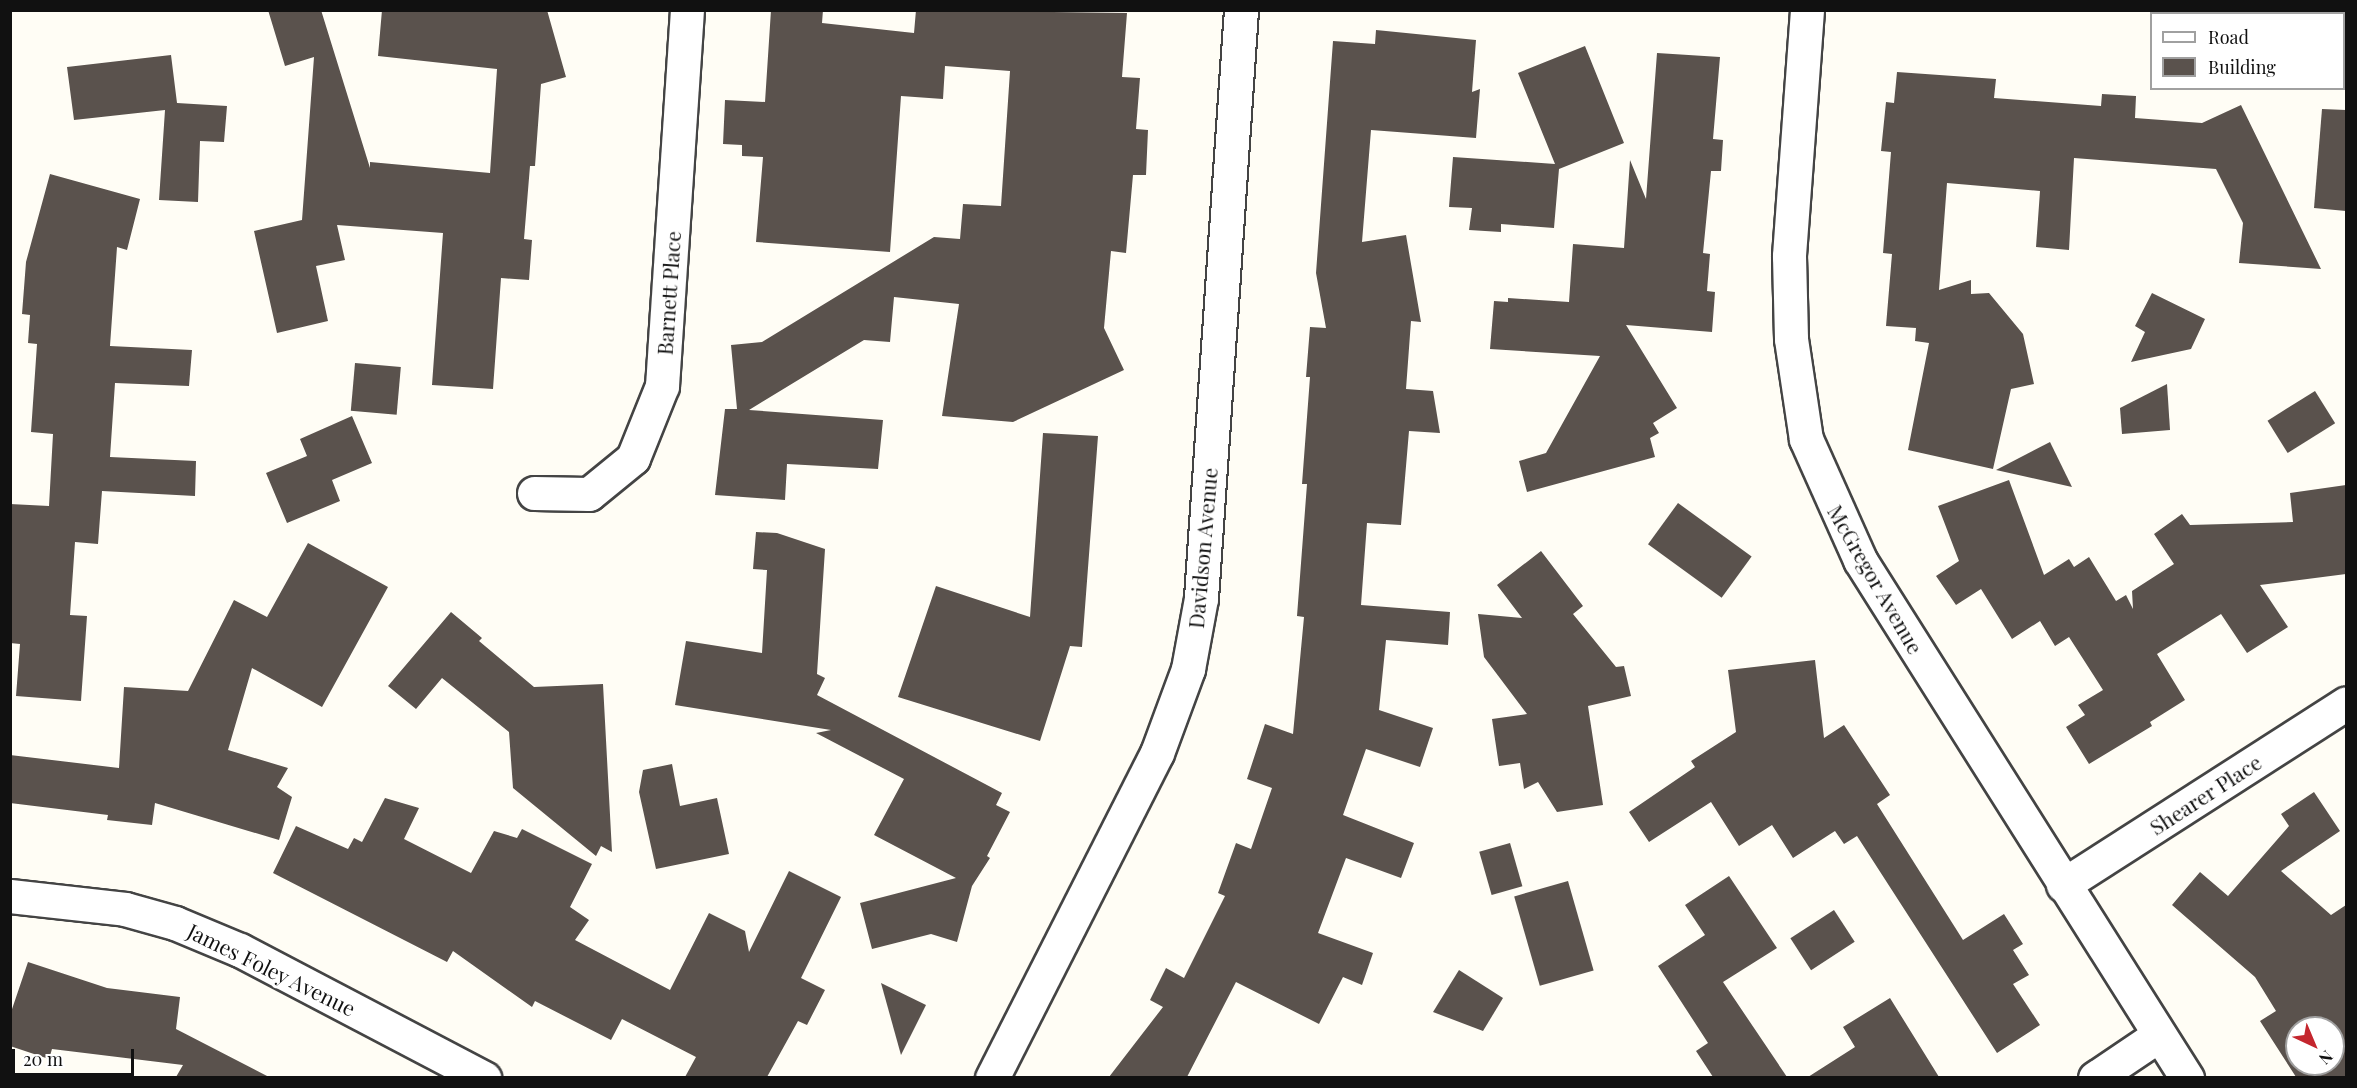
<!DOCTYPE html>
<style>
body{margin:0}
#map{position:relative;width:2357px;height:1088px;overflow:hidden;background:#fffdf5;font-family:"Playfair Display",serif}
div>[style]{position:absolute}
.building>*{inset:0;background:#5a524d;transform-origin:0 0}
.roads{filter:drop-shadow(2px 0 #444) drop-shadow(-2px 0 #444) drop-shadow(0 2px #444) drop-shadow(0 -2px #444)}
.minor>*{height:33px;margin:-16.5px;padding:0 16.5px;transform-origin:16.5px;border-radius:16.5px;background:#fff}
span{translate:-50% -50%;white-space:nowrap;text-align:center;line-height:1.15;-webkit-text-stroke:6px #fff;paint-order:stroke}
.street-label{font-size:21px;color:#111}
.frame{position:absolute;inset:0;border:12px solid #111;pointer-events:none}
.legend{position:absolute;left:2150px;top:12px;width:195px;height:78px;box-sizing:border-box;background:#fff;border:2px solid #a0a0a0;margin:0;padding:8px 10px;list-style:none;font-size:18px;color:#111}
.legend li{display:flex;align-items:center;gap:12px;height:30px}
.legend b{width:30px;border:2px solid #a0a0a0}
.north{position:absolute;left:2285px;top:1016px;width:60px;height:60px;box-sizing:border-box;background:#fff;border:2px solid #a0a0a0;border-radius:50%;rotate:136deg;font-size:16px;font-weight:700;line-height:24px;text-align:center;color:#111}
.north::after{content:'';display:block;margin:auto;width:21px;height:27px;background:#c4262e;clip-path:polygon(50% 0,100% 100%,50% 72%,0 100%)}
.scale{position:absolute;left:12px;top:1049px;width:122px;height:27px;box-sizing:border-box;border:3px solid #111;border-top:0;padding-left:8px;font-size:18px;line-height:21px;white-space:nowrap;color:#111;-webkit-text-stroke:4px #fff;paint-order:stroke}
</style>
<div id="map">
<div class="building">
<div style="clip-path:polygon(268px 10px,321px 10px,370px 168px,370px 162px,490px 173px,497px 69px,378px 56px,382px 10px,547px 10px,566px 77px,541px 84px,535px 166px,530px 166px,524px 239px,532px 240px,529px 280px,501px 278px,493px 389px,432px 385px,443px 233px,337px 225px,345px 260px,316px 266px,328px 321px,277px 333px,254px 231px,302px 220px,314px 57px,285px 66px)"></div>
<div style="clip-path:polygon(771px 10px,823px 10px,822px 23px,914px 33px,916px 10px,1127px 13px,1122px 77px,1140px 78px,1136px 129px,1148px 130px,1146px 175px,1133px 175px,1126px 253px,1111px 251px,1104px 328px,1124px 370px,1013px 422px,942px 416px,959px 304px,894px 297px,890px 342px,864px 340px,749px 410px,883px 420px,878px 469px,787px 464px,785px 500px,715px 495px,725px 409px,737px 409px,731px 345px,762px 342px,934px 237px,960px 239px,963px 204px,1001px 206px,1010px 71px,945px 66px,943px 99px,901px 96px,890px 252px,756px 242px,763px 157px,742px 156px,742px 145px,723px 144px,725px 100px,765px 102px)"></div>
<div style="clip-path:polygon(1376px 30px,1476px 40px,1472px 92px,1480px 89px,1476px 138px,1371px 130px,1362px 242px,1406px 235px,1421px 322px,1411px 321px,1406px 389px,1433px 391px,1440px 433px,1409px 431px,1401px 525px,1367px 523px,1361px 605px,1450px 612px,1448px 645px,1386px 640px,1379px 710px,1433px 728px,1420px 767px,1366px 749px,1343px 815px,1414px 843px,1401px 878px,1346px 858px,1318px 933px,1373px 953px,1362px 985px,1343px 977px,1319px 1024px,1236px 982px,1187px 1077px,1109px 1077px,1163px 1007px,1150px 1000px,1166px 968px,1184px 978px,1225px 896px,1218px 893px,1236px 843px,1251px 849px,1272px 788px,1247px 779px,1265px 724px,1293px 734px,1304px 617px,1297px 616px,1307px 484px,1302px 484px,1310px 377px,1306px 377px,1310px 327px,1326px 328px,1316px 273px,1333px 41px,1375px 44px)"></div>
<div style="clip-path:polygon(1585px 46px,1624px 143px,1559px 169px,1554px 228px,1501px 224px,1501px 232px,1469px 230px,1472px 208px,1449px 207px,1453px 157px,1555px 164px,1518px 73px)"></div>
<div style="clip-path:polygon(1657px 53px,1720px 57px,1713px 139px,1723px 140px,1721px 171px,1711px 171px,1703px 253px,1710px 254px,1707px 291px,1715px 292px,1712px 332px,1626px 325px,1677px 408px,1653px 423px,1659px 433px,1650px 438px,1655px 457px,1527px 492px,1519px 461px,1546px 453px,1600px 356px,1490px 349px,1494px 301px,1508px 302px,1508px 298px,1569px 302px,1573px 244px,1624px 248px,1630px 160px,1646px 199px)"></div>
<div style="clip-path:polygon(171px 55px,177px 103px,227px 106px,224px 142px,200px 141px,198px 202px,159px 200px,165px 110px,74px 120px,67px 67px)"></div>
<div style="clip-path:polygon(1897px 72px,1996px 79px,1994px 98px,2101px 106px,2102px 94px,2136px 96px,2135px 118px,2202px 123px,2241px 105px,2321px 269px,2239px 263px,2243px 223px,2216px 169px,2074px 158px,2069px 250px,2036px 247px,2040px 191px,1947px 183px,1939px 290px,1971px 280px,1971px 294px,1989px 293px,2023px 334px,2034px 384px,2011px 389px,1993px 469px,1908px 450px,1929px 343px,1915px 341px,1916px 328px,1886px 326px,1892px 254px,1883px 253px,1891px 152px,1881px 151px,1886px 102px,1894px 103px)"></div>
<div style="clip-path:polygon(2322px 109px,2346px 110px,2346px 211px,2314px 208px)"></div>
<div style="clip-path:polygon(50px 174px,140px 199px,127px 250px,117px 247px,110px 346px,192px 350px,189px 386px,115px 383px,110px 457px,196px 461px,195px 496px,102px 491px,98px 544px,75px 542px,70px 615px,87px 616px,81px 701px,16px 696px,20px 644px,10px 643px,10px 504px,49px 506px,53px 434px,31px 432px,37px 344px,28px 343px,30px 315px,22px 314px,26px 262px)"></div>
<div style="clip-path:polygon(2152px 293px,2205px 319px,2191px 349px,2131px 362px,2145px 332px,2135px 326px)"></div>
<div style="left:355px;top:363px;width:46px;height:48px;rotate:5deg"></div>
<div style="clip-path:polygon(2167px 384px,2170px 430px,2122px 434px,2120px 408px)"></div>
<div style="left:2315px;top:391px;width:38px;height:56px;rotate:58deg"></div>
<div style="clip-path:polygon(352px 416px,372px 463px,332px 480px,340px 501px,287px 523px,266px 473px,307px 456px,300px 439px)"></div>
<div style="clip-path:polygon(1043px 433px,1098px 436px,1082px 647px,1070px 646px,1040px 741px,898px 697px,936px 586px,1030px 617px)"></div>
<div style="clip-path:polygon(2050px 442px,2072px 487px,1996px 470px)"></div>
<div style="clip-path:polygon(2009px 480px,2044px 575px,2069px 559px,2074px 567px,2089px 557px,2116px 601px,2126px 595px,2133px 609px,2132px 591px,2174px 564px,2154px 534px,2182px 514px,2190px 525px,2293px 522px,2290px 493px,2346px 485px,2346px 574px,2260px 585px,2288px 627px,2247px 653px,2221px 614px,2157px 654px,2185px 700px,2150px 722px,2152px 726px,2089px 764px,2066px 727px,2085px 715px,2078px 705px,2103px 690px,2069px 637px,2055px 646px,2040px 621px,2012px 639px,1981px 589px,1956px 605px,1936px 576px,1959px 561px,1938px 506px)"></div>
<div style="left:1678px;top:503px;width:91px;height:51px;rotate:36deg"></div>
<div style="clip-path:polygon(756px 532px,777px 533px,825px 549px,817px 674px,825px 678px,817px 695px,1002px 793px,996px 805px,1010px 812px,987px 856px,990px 858px,972px 886px,957px 942px,931px 934px,872px 949px,860px 903px,956px 878px,874px 835px,904px 779px,816px 733px,831px 730px,675px 705px,686px 641px,762px 653px,767px 570px,753px 569px)"></div>
<div style="clip-path:polygon(308px 543px,388px 587px,322px 707px,252px 668px,228px 750px,288px 768px,277px 787px,292px 797px,279px 840px,155px 803px,152px 825px,107px 820px,108px 815px,10px 803px,10px 755px,119px 768px,124px 687px,188px 691px,234px 600px,267px 617px)"></div>
<div style="clip-path:polygon(1541px 551px,1583px 606px,1573px 614px,1616px 667px,1624px 666px,1631px 696px,1588px 706px,1603px 805px,1557px 812px,1538px 782px,1524px 789px,1520px 763px,1499px 766px,1492px 719px,1527px 714px,1484px 657px,1478px 614px,1522px 618px,1497px 585px)"></div>
<div style="clip-path:polygon(451px 612px,482px 638px,479px 641px,534px 687px,603px 684px,612px 852px,601px 846px,596px 856px,513px 788px,509px 732px,442px 678px,416px 709px,388px 686px)"></div>
<div style="clip-path:polygon(1815px 660px,1824px 738px,1844px 725px,1890px 795px,1877px 804px,1963px 940px,2004px 914px,2023px 944px,2013px 950px,2029px 975px,2013px 984px,2040px 1025px,1997px 1053px,1857px 836px,1844px 844px,1835px 831px,1793px 858px,1772px 825px,1739px 846px,1711px 802px,1649px 842px,1629px 812px,1695px 767px,1691px 761px,1736px 732px,1728px 670px)"></div>
<div style="clip-path:polygon(672px 764px,680px 806px,717px 798px,729px 854px,656px 869px,639px 792px,643px 770px)"></div>
<div style="clip-path:polygon(evenodd,2314px 792px,2340px 831px,2281px 871px,2331px 915px,2346px 905px,2346px 1077px,2296px 1077px,2260px 1021px,2276px 1011px,2255px 977px,2172px 905px,2200px 872px,2228px 896px,2289px 826px,2281px 814px,2314px 792px,2297px 1028px,2333px 1028px,2333px 1064px,2297px 1064px,2297px 1028px)"></div>
<div style="clip-path:polygon(385px 798px,419px 808px,404px 839px,471px 873px,494px 831px,517px 838px,522px 829px,592px 864px,570px 907px,589px 920px,575px 940px,670px 990px,709px 913px,745px 931px,749px 952px,789px 871px,841px 897px,801px 978px,825px 990px,807px 1025px,798px 1021px,767px 1077px,685px 1077px,696px 1057px,622px 1019px,611px 1040px,535px 1001px,532px 1007px,453px 951px,447px 962px,273px 873px,296px 826px,348px 849px,354px 838px,362px 842px)"></div>
<div style="left:1510px;top:843px;width:45px;height:32px;rotate:74deg"></div>
<div style="clip-path:polygon(1729px 876px,1777px 948px,1723px 982px,1787px 1077px,1713px 1077px,1696px 1051px,1708px 1043px,1658px 966px,1705px 935px,1685px 905px)"></div>
<div style="left:1568px;top:881px;width:93px;height:56px;rotate:74deg"></div>
<div style="left:1834px;top:910px;width:38px;height:52px;rotate:57deg"></div>
<div style="clip-path:polygon(28px 962px,107px 988px,180px 997px,176px 1029px,269px 1077px,176px 1077px,183px 1065px,52px 1049px,49px 1059px,10px 1046px,10px 1015px)"></div>
<div style="clip-path:polygon(1459px 970px,1503px 998px,1483px 1031px,1433px 1012px)"></div>
<div style="clip-path:polygon(881px 983px,926px 1005px,901px 1055px)"></div>
<div style="clip-path:polygon(1890px 998px,1939px 1077px,1808px 1077px,1855px 1047px,1843px 1027px)"></div>
</div>
<div class="roads">
<div class="minor">
<div style="left:1807px;top:10px;width:247px;rotate:94.2deg"></div>
<div style="left:1789px;top:256px;width:83px;rotate:88.6deg"></div>
<div style="left:1791px;top:339px;width:101px;rotate:81.5deg"></div>
<div style="left:1806px;top:439px;width:133px;rotate:65.9deg"></div>
<div style="left:1860px;top:560px;width:613px;rotate:57.74deg"></div>
<div style="left:534px;top:493px;width:55px;rotate:1deg"></div>
<div style="left:589px;top:494px;width:57px;rotate:-39.3deg"></div>
<div style="left:633px;top:458px;width:78px;rotate:-68.1deg"></div>
<div style="left:662px;top:386px;width:377px;rotate:-86.2deg"></div>
<div style="left:2063px;top:885px;width:336px;rotate:-32.7deg"></div>
<div style="left:10px;top:896px;width:116px;rotate:6.4deg"></div>
<div style="left:125px;top:909px;width:52px;rotate:15.6deg"></div>
<div style="left:175px;top:923px;width:70px;rotate:22.6deg"></div>
<div style="left:240px;top:950px;width:276px;rotate:27.7deg"></div>
<div style="left:992px;top:1078px;width:364px;rotate:-63.1deg"></div>
<div style="left:1157px;top:753px;width:90px;rotate:-69.7deg"></div>
<div style="left:1188px;top:669px;width:72px;rotate:-79.6deg"></div>
<div style="left:1201px;top:598px;width:589px;rotate:-86.11deg"></div>
<div style="left:2095px;top:1078px;width:77px;rotate:-33.9deg"></div>
</div>
</div>
<div class="street-label">
<span style="left:668px;top:293px;rotate:-86deg">Barnett Place</span>
<span style="left:1202px;top:548px;rotate:-85deg">Davidson Avenue</span>
<span style="left:1876px;top:579px;rotate:60deg">McGregor Avenue</span>
<span style="left:2205px;top:794px;rotate:-33deg">Shearer Place</span>
<span style="left:272px;top:969px;rotate:26deg">James Foley Avenue</span>
</div>
<div class="frame"></div>
<ul class="legend">
<li><b style="height:8px;background:#fff"></b>Road</li>
<li><b style="height:16px;background:#5a524d"></b>Building</li>
</ul>
<div class="north">N</div>
<div class="scale">20 m</div>
</div>
